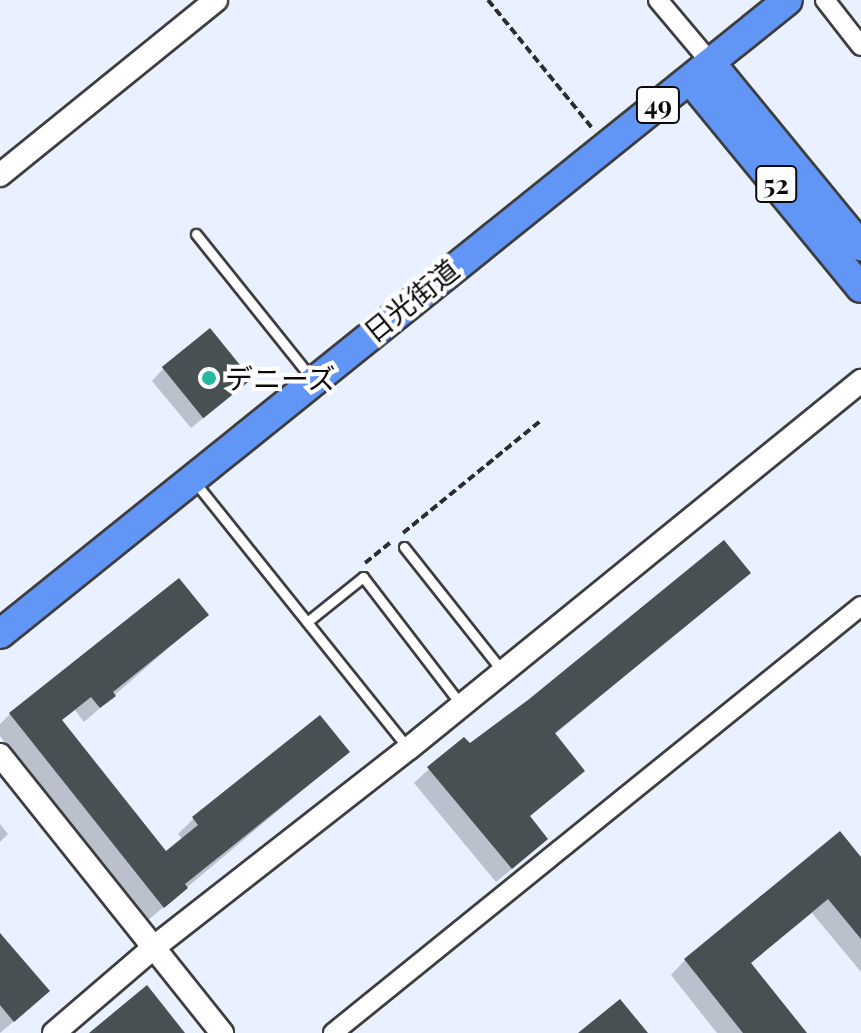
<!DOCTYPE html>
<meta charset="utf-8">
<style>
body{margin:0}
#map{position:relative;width:861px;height:1033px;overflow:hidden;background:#e9f0ff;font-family:"Playfair Display","Noto Sans JP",serif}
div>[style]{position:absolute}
.shadow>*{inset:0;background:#0003}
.building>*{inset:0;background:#475053;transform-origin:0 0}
.path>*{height:4px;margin-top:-2px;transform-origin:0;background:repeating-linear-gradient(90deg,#2d2d2d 0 8px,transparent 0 12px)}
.roads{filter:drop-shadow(2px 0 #3e3e3e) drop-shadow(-2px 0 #3e3e3e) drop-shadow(0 2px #3e3e3e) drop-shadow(0 -2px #3e3e3e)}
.service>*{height:9px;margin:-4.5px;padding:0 4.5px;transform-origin:4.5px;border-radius:4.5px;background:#fff}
.minor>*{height:18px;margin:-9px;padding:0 9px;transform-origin:9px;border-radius:9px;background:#fff}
.tertiary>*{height:22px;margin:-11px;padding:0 11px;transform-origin:11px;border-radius:11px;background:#fff}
.primary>*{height:28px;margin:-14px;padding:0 14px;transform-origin:14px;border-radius:14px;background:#6196f7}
.dots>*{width:22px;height:22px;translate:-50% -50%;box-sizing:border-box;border:4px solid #fff;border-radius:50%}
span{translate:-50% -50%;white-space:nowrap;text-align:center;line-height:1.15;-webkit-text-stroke:8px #fff;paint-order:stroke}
.shield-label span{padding:2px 6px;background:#fff;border:2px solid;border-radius:6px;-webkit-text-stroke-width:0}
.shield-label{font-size:26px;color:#0b0b0b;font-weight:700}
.street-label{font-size:28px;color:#0b0b0b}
.poi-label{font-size:28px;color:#0b0b0b}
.left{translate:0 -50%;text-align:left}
</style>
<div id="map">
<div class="shadow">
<div style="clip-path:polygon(163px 369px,238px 390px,191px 428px,152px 381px)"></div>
<div style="clip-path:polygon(748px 573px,554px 735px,583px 771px,528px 817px,531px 853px,496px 882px,414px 783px,429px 769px)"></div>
<div style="clip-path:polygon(206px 615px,84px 722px,75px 710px,60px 721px,165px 854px,183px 840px,178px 834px,193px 819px,320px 718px,348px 752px,147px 921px,0 736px,0 724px,10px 714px)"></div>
<div style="clip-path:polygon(0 824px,8px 834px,0 842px)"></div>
<div style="clip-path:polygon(861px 860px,861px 972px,812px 913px,749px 964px,804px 1033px,717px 1033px,671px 975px,685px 960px)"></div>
<div style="clip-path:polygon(0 936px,32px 1006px,0 1033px)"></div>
</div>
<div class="building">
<div style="left:210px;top:328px;width:66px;height:62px;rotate:51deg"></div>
<div style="clip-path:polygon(724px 540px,751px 573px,555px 733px,585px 771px,530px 816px,548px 839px,512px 869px,427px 767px,464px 737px,470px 743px,528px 700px)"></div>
<div style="clip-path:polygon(179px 578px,209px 615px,113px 692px,116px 696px,100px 708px,91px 697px,62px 720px,166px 851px,198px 825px,192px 817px,320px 715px,350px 752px,185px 884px,188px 888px,164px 908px,9px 713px)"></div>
<div style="clip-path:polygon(840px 831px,861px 857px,861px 939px,828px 899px,751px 963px,807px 1033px,743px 1033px,684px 959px)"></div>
<div style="clip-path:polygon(0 933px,50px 991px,14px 1022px,0 1005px)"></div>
<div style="clip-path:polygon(147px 985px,185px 1033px,89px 1033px)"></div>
<div style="clip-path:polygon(620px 999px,648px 1033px,578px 1033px)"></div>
</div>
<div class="path">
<div style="left:488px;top:0;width:165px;rotate:50.9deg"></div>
<div style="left:403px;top:533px;width:176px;rotate:-39.2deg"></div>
<div style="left:365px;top:563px;width:32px;rotate:-39deg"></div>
</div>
<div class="roads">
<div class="service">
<div style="left:196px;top:234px;width:186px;rotate:51.3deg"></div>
<div style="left:194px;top:481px;width:341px;rotate:51.3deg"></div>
<div style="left:404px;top:547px;width:159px;rotate:51.6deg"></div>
<div style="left:307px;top:622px;width:72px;rotate:-38.8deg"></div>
<div style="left:363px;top:577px;width:163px;rotate:52.5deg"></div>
</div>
<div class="minor">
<div style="left:658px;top:0;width:82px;rotate:49.9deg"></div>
<div style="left:825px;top:0;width:58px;rotate:52deg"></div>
<div style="left:333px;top:1033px;width:679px;rotate:-38.96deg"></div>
</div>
<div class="tertiary">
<div style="left:0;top:175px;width:278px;rotate:-39deg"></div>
<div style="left:0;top:755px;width:356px;rotate:51.4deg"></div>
<div style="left:54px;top:1033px;width:130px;rotate:-40.6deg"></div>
<div style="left:153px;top:948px;width:323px;rotate:-38deg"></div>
<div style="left:408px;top:749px;width:584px;rotate:-39.09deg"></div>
</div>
<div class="primary">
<div style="left:711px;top:63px;width:237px;rotate:50.7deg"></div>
<div style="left:690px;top:80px;width:269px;rotate:50.6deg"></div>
<div style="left:0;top:634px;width:1011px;rotate:-38.82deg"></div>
</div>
</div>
<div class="dots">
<div style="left:209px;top:378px;background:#26b8a0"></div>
</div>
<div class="shield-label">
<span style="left:658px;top:105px">49</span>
<span style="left:776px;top:184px">52</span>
</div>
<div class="street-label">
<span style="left:411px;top:300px;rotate:-39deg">日光街道</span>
</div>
<div class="poi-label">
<span class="left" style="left:225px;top:378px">デニーズ</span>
</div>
</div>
